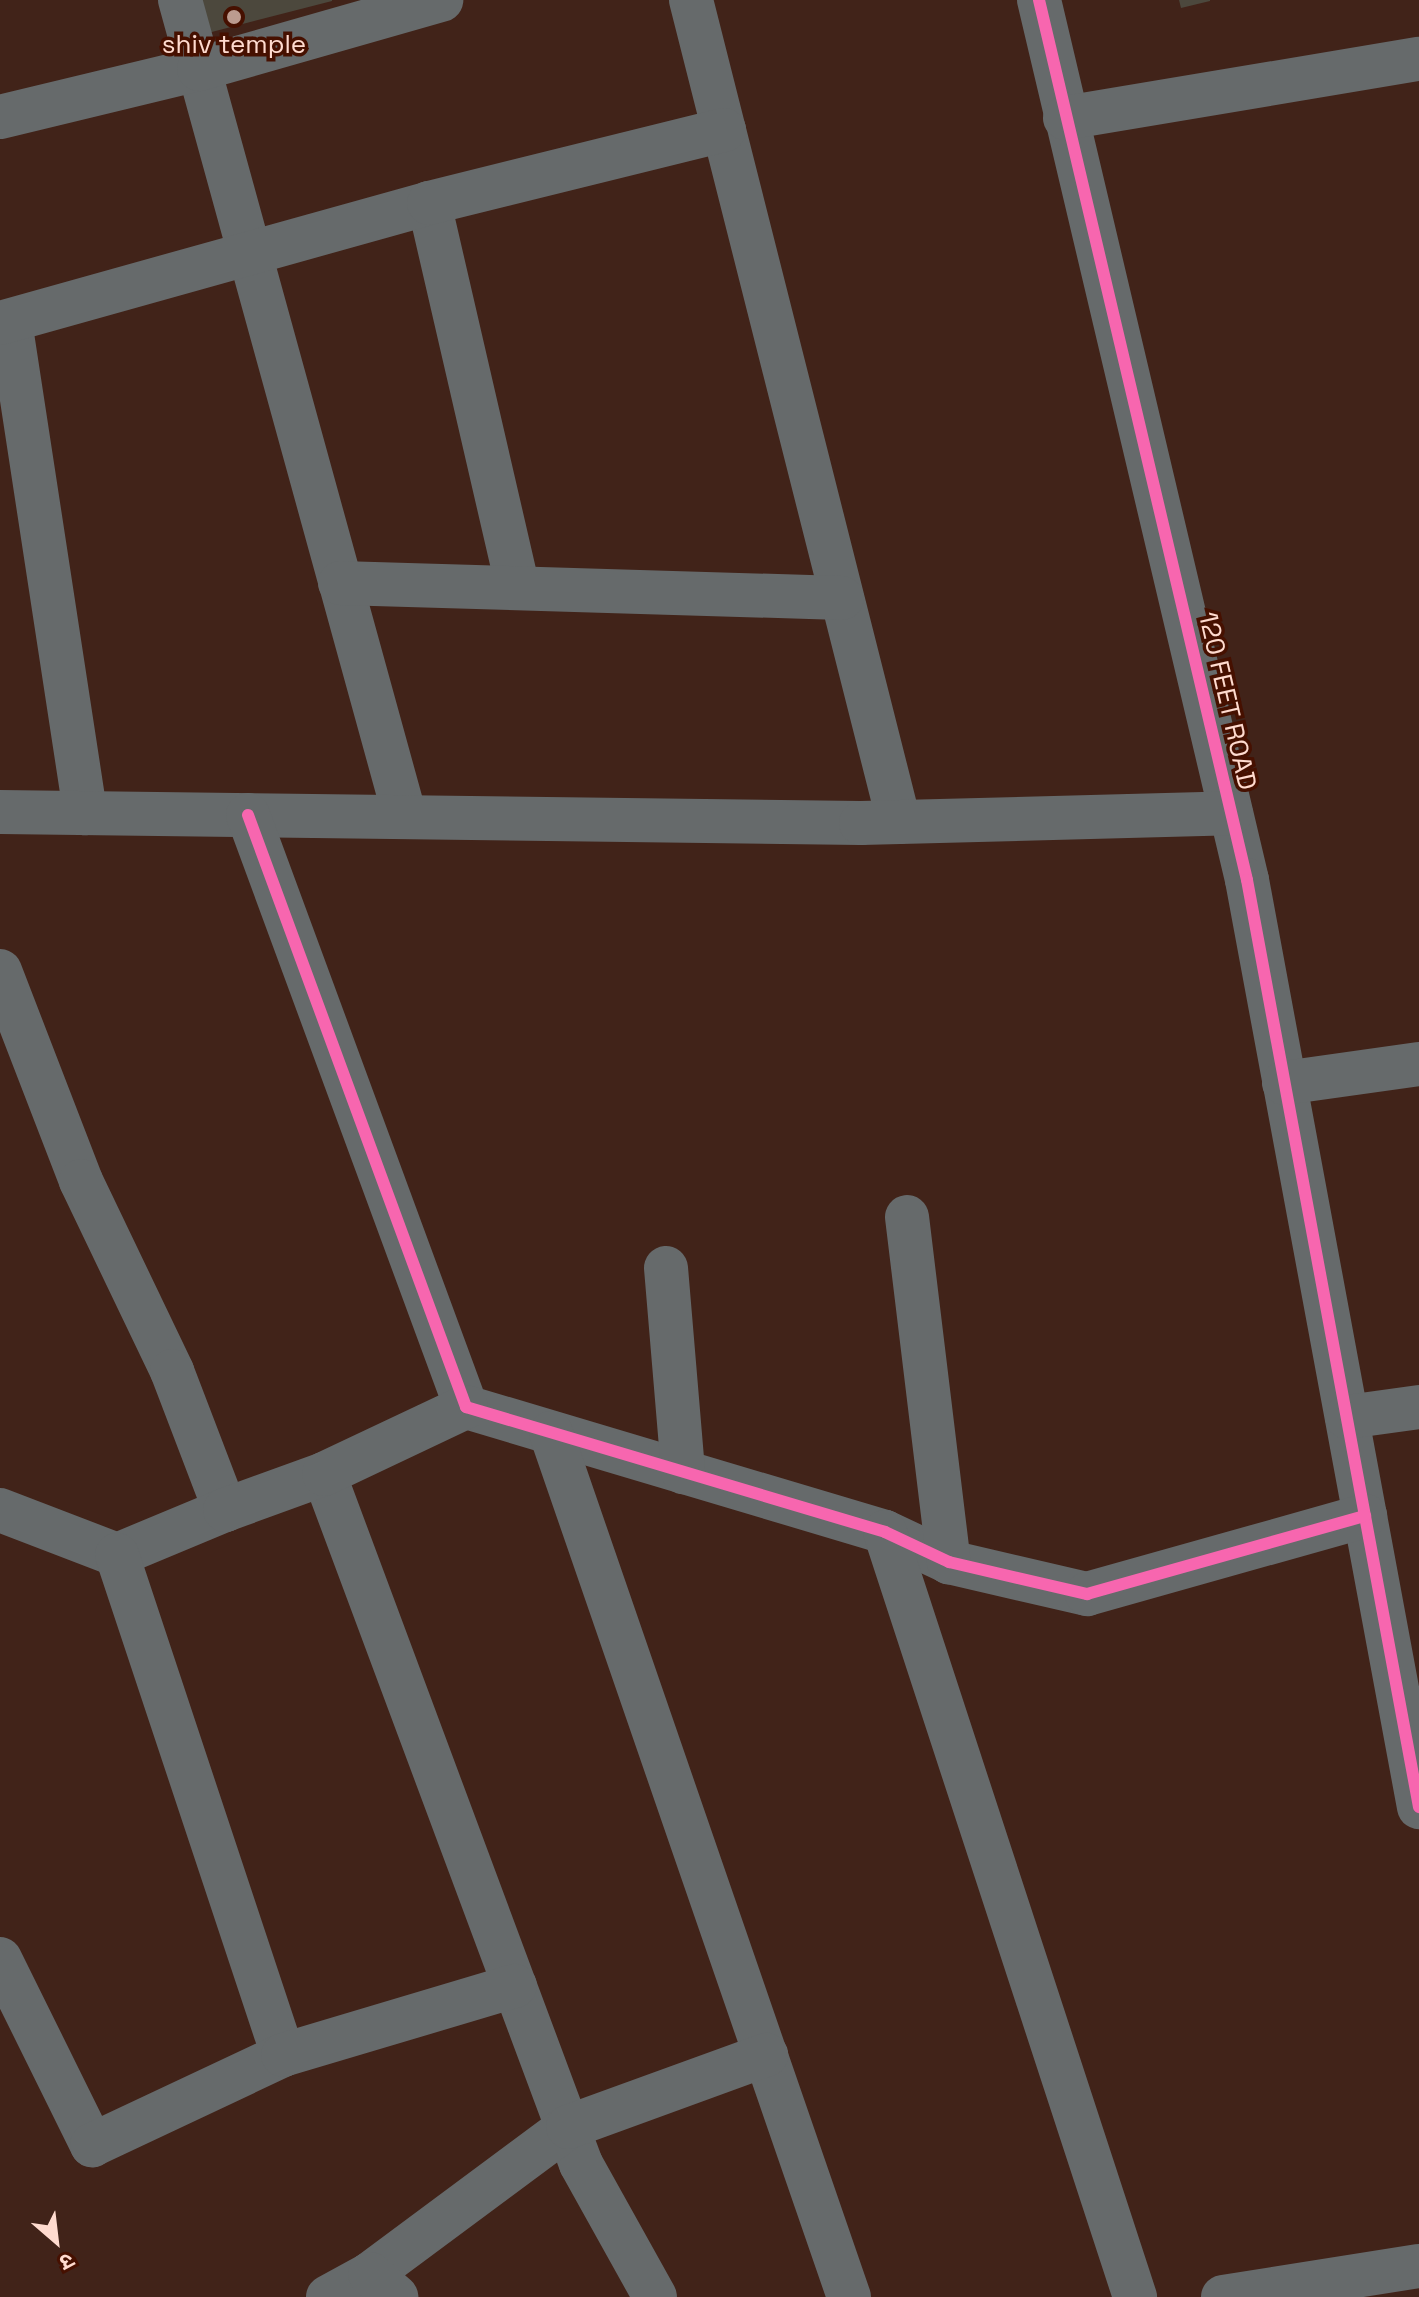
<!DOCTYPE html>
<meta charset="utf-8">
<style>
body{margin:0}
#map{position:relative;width:1419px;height:2297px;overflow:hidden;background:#412319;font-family:"Space Grotesk","Noto Sans Devanagari",sans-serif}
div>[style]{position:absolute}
.building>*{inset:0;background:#4c483d}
.minor>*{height:44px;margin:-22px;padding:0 22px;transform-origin:22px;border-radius:22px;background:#666a6b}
.cycleway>*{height:12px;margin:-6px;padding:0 6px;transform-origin:6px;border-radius:6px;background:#f766af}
.dots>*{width:22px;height:22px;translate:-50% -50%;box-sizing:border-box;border:4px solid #461000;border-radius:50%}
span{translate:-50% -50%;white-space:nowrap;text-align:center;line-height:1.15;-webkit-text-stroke:7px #461000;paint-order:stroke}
.poi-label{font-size:26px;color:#ffdbcf}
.street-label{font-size:26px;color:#ffdbcf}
.north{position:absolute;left:16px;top:2201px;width:80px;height:80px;-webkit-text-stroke:6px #461000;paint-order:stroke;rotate:152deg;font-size:22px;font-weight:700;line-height:32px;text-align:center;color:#ffdbcf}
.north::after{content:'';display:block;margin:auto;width:28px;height:36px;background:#ffdbcf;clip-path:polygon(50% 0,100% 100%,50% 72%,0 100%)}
</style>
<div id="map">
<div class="building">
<div style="clip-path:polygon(193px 0,332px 0,332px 1px,204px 34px)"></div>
<div style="clip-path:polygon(1179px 0,1210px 0,1210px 1px,1181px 8px)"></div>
</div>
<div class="minor">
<div style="left:180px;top:0;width:847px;rotate:74.6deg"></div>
<div style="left:691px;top:0;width:848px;rotate:75.8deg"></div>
<div style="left:1039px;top:0;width:904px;rotate:76.7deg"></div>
<div style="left:1247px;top:880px;width:943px;rotate:79.49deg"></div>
<div style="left:0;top:117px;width:205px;rotate:-13.6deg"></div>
<div style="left:199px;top:69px;width:252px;rotate:-15.9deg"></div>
<div style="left:1065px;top:118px;width:359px;rotate:-9.5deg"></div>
<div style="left:429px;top:203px;width:395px;rotate:77deg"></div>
<div style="left:10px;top:321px;width:498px;rotate:81.3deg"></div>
<div style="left:0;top:323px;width:445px;rotate:-15.6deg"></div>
<div style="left:429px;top:203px;width:304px;rotate:-13.9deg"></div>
<div style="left:340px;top:583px;width:502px;rotate:1.71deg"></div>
<div style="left:0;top:812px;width:861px;rotate:0.73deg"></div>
<div style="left:861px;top:823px;width:370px;rotate:-1.5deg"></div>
<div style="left:248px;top:815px;width:631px;rotate:69.78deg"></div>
<div style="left:466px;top:1407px;width:437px;rotate:16.6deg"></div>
<div style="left:885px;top:1532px;width:71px;rotate:25.1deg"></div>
<div style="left:949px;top:1562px;width:142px;rotate:13.1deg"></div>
<div style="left:1087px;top:1594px;width:289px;rotate:-15.7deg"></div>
<div style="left:0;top:971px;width:225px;rotate:68.9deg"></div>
<div style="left:81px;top:1181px;width:211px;rotate:64.4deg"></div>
<div style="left:172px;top:1371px;width:149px;rotate:69.1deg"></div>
<div style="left:1284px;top:1083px;width:136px;rotate:-8deg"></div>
<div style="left:907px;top:1217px;width:348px;rotate:83.1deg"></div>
<div style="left:666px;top:1268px;width:205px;rotate:85.2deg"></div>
<div style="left:1347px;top:1417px;width:73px;rotate:-7.9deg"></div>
<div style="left:551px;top:1433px;width:914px;rotate:70.97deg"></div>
<div style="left:324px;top:1474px;width:736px;rotate:69.57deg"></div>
<div style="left:581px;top:2164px;width:152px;rotate:60.9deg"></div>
<div style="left:0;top:1510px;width:125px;rotate:21deg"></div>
<div style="left:117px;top:1555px;width:117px;rotate:-22.6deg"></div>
<div style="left:225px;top:1510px;width:105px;rotate:-20deg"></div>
<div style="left:324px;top:1474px;width:157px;rotate:-25.3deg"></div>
<div style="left:885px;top:1532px;width:805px;rotate:71.9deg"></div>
<div style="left:117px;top:1555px;width:527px;rotate:71.63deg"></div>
<div style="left:0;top:1959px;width:208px;rotate:63.7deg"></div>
<div style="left:92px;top:2145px;width:211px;rotate:-25.2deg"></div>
<div style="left:283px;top:2055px;width:242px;rotate:-16.6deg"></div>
<div style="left:370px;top:2274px;width:247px;rotate:-36.6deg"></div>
<div style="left:568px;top:2127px;width:211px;rotate:-20deg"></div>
<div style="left:328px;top:2297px;width:48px;rotate:-28.7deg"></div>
<div style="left:370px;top:2274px;width:35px;rotate:41deg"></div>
<div style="left:1223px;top:2297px;width:198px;rotate:-9deg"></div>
</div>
<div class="cycleway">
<div style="left:1039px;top:0;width:904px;rotate:76.7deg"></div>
<div style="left:1247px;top:880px;width:943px;rotate:79.49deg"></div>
<div style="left:248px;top:815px;width:631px;rotate:69.78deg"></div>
<div style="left:466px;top:1407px;width:437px;rotate:16.6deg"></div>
<div style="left:885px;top:1532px;width:71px;rotate:25.1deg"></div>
<div style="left:949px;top:1562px;width:142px;rotate:13.1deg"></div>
<div style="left:1087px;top:1594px;width:289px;rotate:-15.7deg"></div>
</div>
<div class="dots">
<div style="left:234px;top:17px;background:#bc9b8f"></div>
</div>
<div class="poi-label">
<span style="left:234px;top:45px">shiv temple</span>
</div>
<div class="street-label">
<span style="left:1227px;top:701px;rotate:77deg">120 FEET ROAD</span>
</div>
<div class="north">उ</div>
</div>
